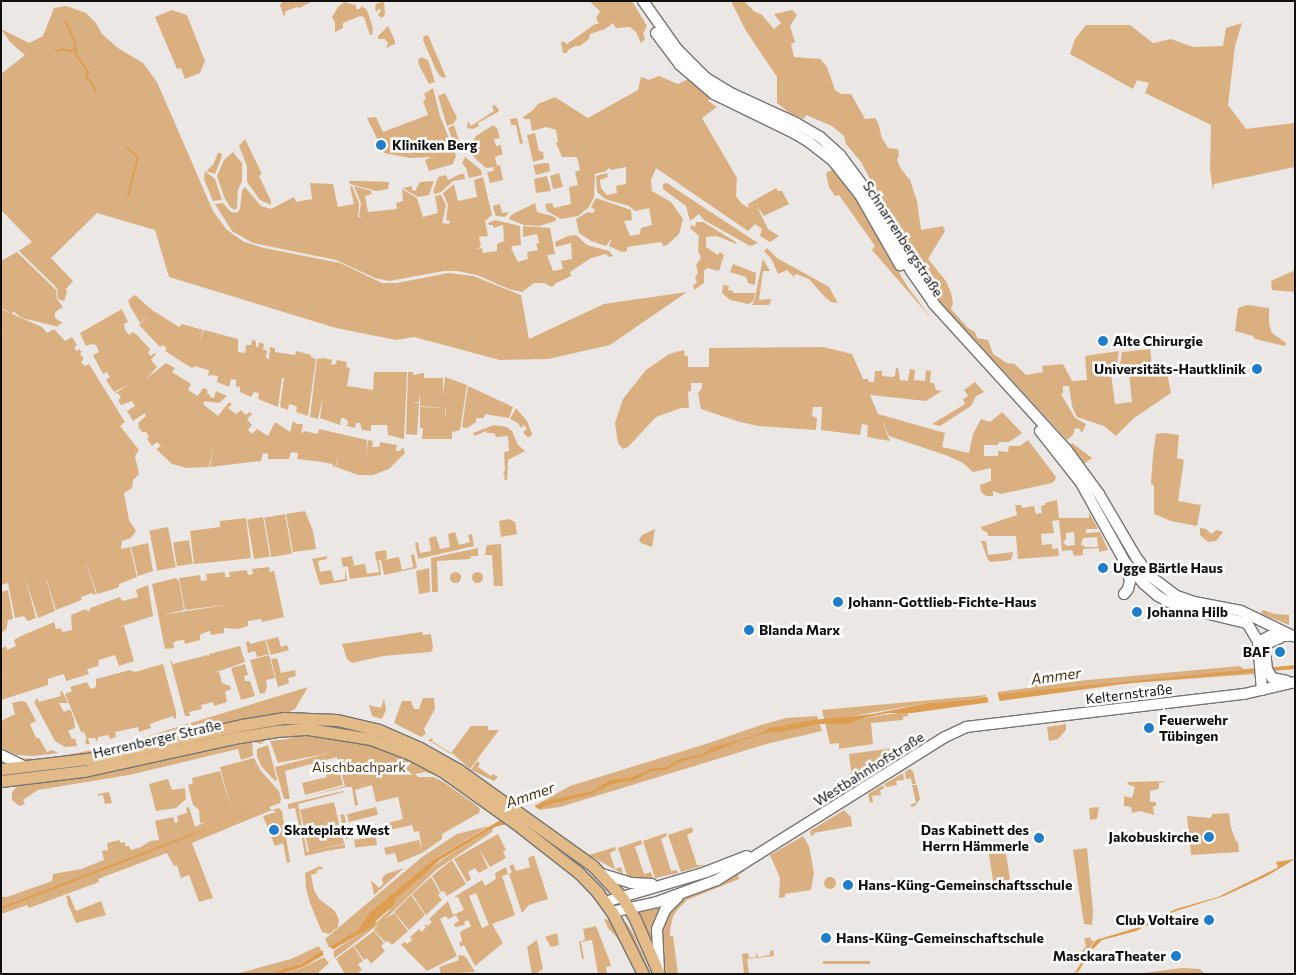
<!DOCTYPE html>
<meta charset="utf-8">
<style>
body{margin:0}
#map{position:relative;width:1296px;height:975px;overflow:hidden;background:#eae7e4;font-family:Commissioner,sans-serif}
div>[style]{position:absolute}
.green>*{inset:0;background:#dbb081;transform-origin:0 0}
.round{border-radius:50%}
.water>*{inset:0;background:#dd9e52}
.pier>*{inset:0;background:#eae7e4;transform-origin:0 0}
.stream>*{height:2px;margin:-1px;padding:0 1px;transform-origin:1px;border-radius:1px;background:#dd9e52}
.roads{filter:drop-shadow(1px 0 #787572) drop-shadow(-1px 0 #787572) drop-shadow(0 1px #787572) drop-shadow(0 -1px #787572)}
.secondary>*{height:10px;margin:-5px;padding:0 5px;transform-origin:5px;border-radius:5px;background:#fff}
.primary>*{height:11px;margin:-5.5px;padding:0 5.5px;transform-origin:5.5px;border-radius:5.5px;background:#e3bb88}
.dots>*{width:14px;height:14px;translate:-50% -50%;box-sizing:border-box;border:2px solid #fff;border-radius:50%}
span{translate:-50% -50%;white-space:nowrap;text-align:center;line-height:1.15;-webkit-text-stroke:5px #fff;paint-order:stroke}
.poi-label{font-size:14px;color:#11100f;font-weight:700}
.left{translate:0 -50%;text-align:left}
.right{translate:-100% -50%;text-align:right}
.street-label{font-size:14px;color:#11100f}
.park-label{font-size:14px;color:#4f3515}
.water-label{font-size:15px;color:#4a3010;font-style:italic}
.frame{position:absolute;inset:0;border:2px solid #11100f;pointer-events:none}
</style>
<div id="map">
<div class="green">
<div style="clip-path:polygon(283px 1px,313px 1px,299px 8px,297px 7px,286px 11px,284px 17px,280px 5px)"></div>
<div style="clip-path:polygon(384px 1px,385px 14px,382px 18px,378px 15px,381px 10px,379px 9px,376px 12px,375px 8px,376px 4px)"></div>
<div style="clip-path:polygon(589px 1px,632px 1px,647px 26px,643px 34px,645px 39px,641px 43px,636px 32px,630px 27px,616px 28px,613px 23px,605px 29px,590px 34px,589px 39px,580px 46px,575px 46px,568px 50px,567px 53px,563px 53px,561px 43px,563px 41px,567px 44px,595px 24px,599px 24px,596px 18px,600px 11px)"></div>
<div style="clip-path:polygon(731px 1px,744px 1px,755px 12px,761px 14px,774px 29px,781px 23px,774px 14px,792px 10px,797px 15px,790px 26px,795px 42px,791px 44px,794px 57px,820px 59px,827px 67px,835px 90px,841px 94px,851px 94px,865px 119px,875px 118px,878px 123px,882px 138px,888px 148px,898px 149px,899px 156px,897px 160px,901px 169px,910px 180px,917px 201px,921px 230px,943px 226px,945px 231px,928px 259px,946px 281px,951px 293px,953px 303px,951px 309px,968px 328px,975px 332px,977px 338px,988px 340px,993px 354px,1007px 363px,1015px 364px,1026px 375px,1043px 372px,1042px 366px,1063px 364px,1072px 381px,1087px 380px,1085px 356px,1119px 351px,1117px 365px,1110px 366px,1115px 404px,1132px 402px,1128px 364px,1120px 365px,1122px 352px,1150px 349px,1153px 373px,1167px 372px,1171px 393px,1134px 418px,1116px 436px,1104px 426px,1077px 417px,1072px 406px,1069px 386px,1063px 386px,1063px 393px,1061px 394px,1075px 418px,1086px 424px,1083px 431px,1081px 433px,1080px 429px,1075px 428px,1073px 435px,1067px 440px,938px 300px,920px 272px,861px 162px,846px 144px,844px 136px,832px 126px,806px 115px,804px 119px,791px 114px,777px 103px,777px 77px,746px 31px)"></div>
<div style="clip-path:polygon(344px 2px,356px 5px,356px 9px,359px 9px,362px 6px,367px 10px,373px 28px,372px 35px,370px 35px,364px 17px,360px 16px,343px 23px,343px 28px,335px 32px,335px 23px,332px 17px,338px 7px)"></div>
<div style="clip-path:polygon(66px 6px,86px 13px,96px 23px,102px 34px,118px 48px,143px 63px,157px 82px,213px 211px,226px 229px,244px 242px,264px 248px,340px 263px,382px 283px,397px 283px,448px 273px,473px 276px,521px 295px,529px 339px,604px 304px,687px 292px,610px 345px,548px 359px,500px 360px,414px 337px,396px 340px,336px 328px,169px 277px,155px 230px,97px 213px,51px 258px,73px 281px,66px 289px,67px 292px,64px 301px,58px 299px,57px 289px,54px 285px,19px 251px,32px 242px,1px 210px,1px 74px,25px 55px,10px 42px,1px 29px,29px 43px,43px 36px,54px 8px)"></div>
<div style="clip-path:polygon(172px 10px,187px 15px,205px 61px,200px 73px,185px 79px,181px 68px,177px 69px,155px 17px)"></div>
<div style="clip-path:polygon(1242px 23px,1235px 46px,1228px 105px,1246px 129px,1295px 123px,1295px 167px,1214px 184px,1213px 191px,1210px 170px,1211px 125px,1145px 93px,1149px 83px,1137px 80px,1133px 89px,1070px 54px,1075px 39px,1086px 25px,1130px 25px,1153px 43px,1171px 39px,1193px 47px,1223px 46px,1226px 28px)"></div>
<div style="clip-path:polygon(388px 26px,395px 41px,395px 44px,386px 48px,388px 43px,385px 39px,378px 39px,378px 36px)"></div>
<div style="clip-path:polygon(428px 35px,446px 77px,445px 78px,441px 77px,436px 70px,423px 40px,424px 36px)"></div>
<div style="clip-path:polygon(421px 57px,428px 60px,435px 82px,429px 84px,419px 65px,418px 60px)"></div>
<div style="clip-path:polygon(659px 76px,678px 84px,688px 79px,710px 98px,708px 101px,717px 107px,702px 118px,737px 178px,736px 196px,741px 203px,747px 207px,752px 206px,748px 206px,748px 204px,776px 188px,778px 191px,782px 191px,789px 204px,764px 216px,757px 207px,768px 229px,779px 236px,770px 242px,760px 236px,762px 229px,755px 224px,748px 231px,656px 168px,651px 180px,652px 191px,671px 202px,683px 219px,679px 234px,667px 245px,663px 246px,661px 242px,627px 247px,627px 251px,622px 252px,609px 246px,612px 238px,606px 246px,591px 241px,579px 233px,576px 219px,588px 212px,593px 213px,595px 210px,591px 207px,596px 198px,631px 210px,632px 220px,624px 221px,630px 236px,640px 234px,641px 228px,652px 225px,649px 208px,635px 211px,629px 206px,605px 199px,597px 192px,596px 176px,607px 173px,608px 177px,600px 180px,601px 188px,607px 195px,617px 193px,616px 186px,626px 184px,626px 167px,611px 170px,609px 168px,606px 171px,595px 174px,594px 197px,589px 207px,578px 216px,561px 219px,547px 211px,545px 204px,552px 203px,554px 208px,571px 204px,569px 187px,578px 185px,575px 172px,580px 170px,577px 157px,562px 157px,556px 143px,558px 142px,556px 130px,546px 127px,532px 131px,530px 119px,524px 119px,523px 117px,532px 111px,538px 104px,555px 97px,588px 118px,638px 90px,641px 77px,649px 80px)"></div>
<div style="clip-path:polygon(433px 88px,440px 116px,456px 156px,453px 164px,429px 171px,425px 160px,432px 157px,410px 158px,384px 153px,367px 118px,376px 117px,383px 132px,428px 115px,423px 101px,426px 99px,424px 94px)"></div>
<div style="clip-path:polygon(445px 93px,457px 118px,453px 124px,447px 126px,438px 96px)"></div>
<div style="clip-path:polygon(495px 105px,499px 110px,498px 112px,478px 123px,479px 126px,473px 129px,467px 128px,468px 121px,471px 126px,494px 111px,492px 106px)"></div>
<div style="clip-path:polygon(517px 118px,523px 143px,520px 144px,516px 125px,511px 125px,510px 119px)"></div>
<div style="clip-path:polygon(454px 125px,459px 141px,465px 143px,462px 149px,454px 143px,448px 128px)"></div>
<div style="clip-path:polygon(493px 125px,497px 128px,500px 138px,494px 139px,496px 146px,501px 145px,502px 152px,503px 154px,495px 157px,497px 166px,500px 165px,503px 180px,490px 183px,487px 172px,493px 171px,494px 167px,486px 168px,467px 151px,476px 136px)"></div>
<div style="clip-path:polygon(535px 133px,539px 151px,543px 152px,544px 159px,533px 162px,527px 135px)"></div>
<div style="clip-path:polygon(245px 139px,262px 174px,259px 176px,271px 201px,271px 205px,260px 200px,247px 182px,247px 166px,239px 146px)"></div>
<div style="clip-path:polygon(233px 152px,242px 163px,242px 181px,238px 190px,237px 208px,235px 210px,230px 207px,224px 197px,217px 176px,224px 160px)"></div>
<div style="clip-path:polygon(218px 153px,221px 153px,222px 156px,215px 174px,209px 172px,207px 170px,213px 165px)"></div>
<div style="clip-path:polygon(465px 157px,481px 170px,482px 175px,469px 178px,466px 168px,462px 163px)"></div>
<div style="clip-path:polygon(545px 163px,549px 163px,550px 171px,536px 175px,533px 165px)"></div>
<div style="clip-path:polygon(835px 168px,849px 187px,907px 286px,931px 318px,872px 250px,875px 246px,839px 195px,835px 196px,829px 187px,826px 173px)"></div>
<div style="clip-path:polygon(205px 171px,215px 179px,222px 200px,213px 201px,204px 179px)"></div>
<div style="clip-path:polygon(559px 173px,563px 187px,553px 189px,550px 176px)"></div>
<div style="clip-path:polygon(460px 174px,464px 174px,465px 179px,453px 181px,441px 192px,435px 194px,433px 192px,438px 177px,446px 175px,448px 180px)"></div>
<div style="clip-path:polygon(547px 176px,551px 191px,536px 193px,534px 179px)"></div>
<div style="clip-path:polygon(483px 177px,492px 215px,485px 221px,488px 236px,479px 237px,481px 246px,477px 249px,482px 248px,483px 253px,497px 251px,497px 244px,504px 241px,503px 225px,493px 228px,493px 225px,489px 225px,488px 223px,495px 220px,520px 226px,521px 245px,513px 246px,511px 248px,518px 262px,528px 259px,527px 252px,538px 250px,536px 244px,539px 243px,537px 234px,523px 237px,523px 226px,550px 228px,555px 254px,547px 255px,553px 271px,563px 269px,561px 261px,572px 259px,571px 243px,556px 247px,555px 242px,568px 236px,576px 235px,587px 245px,609px 251px,613px 256px,609px 257px,606px 254px,591px 258px,570px 272px,571px 276px,556px 283px,552px 287px,544px 283px,534px 283px,522px 292px,509px 289px,477px 275px,457px 271px,444px 271px,389px 281px,375px 278px,336px 260px,253px 243px,232px 231px,215px 204px,223px 203px,231px 212px,237px 213px,240px 209px,242px 190px,245px 187px,261px 206px,271px 209px,294px 197px,296px 202px,312px 199px,310px 183px,333px 184px,338px 207px,354px 204px,350px 187px,352px 186px,359px 203px,358px 217px,361px 217px,359px 215px,361px 203px,354px 186px,371px 191px,372px 194px,365px 196px,368px 212px,397px 209px,396px 203px,403px 201px,402px 189px,417px 198px,423px 217px,438px 213px,435px 196px,441px 195px,446px 205px,442px 223px,449px 224px,450px 221px,446px 220px,448px 205px,443px 193px,454px 184px,458px 201px,477px 197px,474px 180px)"></div>
<div style="clip-path:polygon(349px 181px,362px 181px,389px 182px,388px 189px,376px 191px,350px 184px)"></div>
<div style="clip-path:polygon(434px 181px,429px 195px,418px 197px,403px 188px,412px 186px,412px 190px,415px 191px,420px 182px)"></div>
<div style="clip-path:polygon(667px 183px,703px 207px,758px 243px,750px 246px,704px 220px,699px 214px,690px 221px,686px 206px,663px 189px,663px 184px)"></div>
<div style="clip-path:polygon(535px 203px,537px 212px,552px 216px,556px 218px,556px 221px,539px 226px,524px 225px,509px 219px,511px 215px)"></div>
<div style="clip-path:polygon(500px 204px,502px 213px,509px 212px,505px 217px,496px 216px,495px 214px,493px 206px)"></div>
<div style="clip-path:polygon(696px 222px,703px 222px,736px 242px,736px 244px,717px 236px,706px 237px,706px 247px,718px 255px,720px 252px,724px 255px,719px 271px,707px 268px,704px 271px,704px 283px,694px 290px,693px 286px,697px 282px,695px 277px,698px 273px,696px 265px,701px 258px,698px 251px,699px 236px,690px 228px,691px 225px,695px 227px)"></div>
<div style="clip-path:polygon(767px 248px,777px 258px,829px 287px,838px 303px,831px 302px,824px 296px,809px 279px,796px 274px,794px 277px,787px 270px,778px 274px,772px 260px,764px 251px)"></div>
<div style="clip-path:polygon(17px 252px,56px 290px,57px 299px,63px 307px,55px 312px,55px 318px,63px 323px,58px 325px,59px 327px,22px 318px,13px 311px,12px 314px,1px 308px,1px 261px)"></div>
<div style="clip-path:polygon(763px 259px,770px 271px,763px 271px,759px 300px,771px 299px,771px 301px,769px 305px,752px 305px,754px 302px)"></div>
<div style="clip-path:polygon(733px 264px,756px 273px,755px 285px,748px 283px,746px 277px,730px 272px)"></div>
<div style="clip-path:polygon(1295px 270px,1295px 292px,1272px 290px,1271px 281px)"></div>
<div style="clip-path:polygon(723px 285px,729px 286px,728px 290px,733px 291px,733px 293px,755px 293px,753px 302px,748px 304px,730px 300px,722px 293px)"></div>
<div style="clip-path:polygon(135px 295px,152px 310px,179px 327px,182px 324px,203px 330px,199px 342px,204px 330px,238px 339px,238px 352px,245px 353px,246px 345px,251px 345px,252px 340px,256px 341px,256px 347px,258px 347px,259px 342px,264px 344px,263px 350px,267px 350px,266px 358px,269px 359px,270px 347px,275px 348px,275px 352px,295px 355px,296px 351px,311px 355px,311px 357px,316px 359px,308px 416px,296px 412px,297px 407px,293px 405px,289px 404px,288px 410px,280px 407px,284px 378px,282px 378px,278px 407px,258px 399px,259px 393px,254px 392px,251px 397px,240px 392px,240px 387px,236px 386px,236px 380px,231px 379px,229px 387px,217px 382px,218px 376px,210px 375px,208px 377px,209px 370px,194px 366px,193px 368px,190px 367px,165px 351px,167px 348px,163px 345px,160px 347px,139px 325px,150px 312px,140px 323px,130px 306px,128px 300px)"></div>
<div style="clip-path:polygon(1247px 305px,1269px 308px,1269px 324px,1272px 333px,1286px 343px,1285px 346px,1255px 339px,1253px 336px,1235px 331px,1238px 308px)"></div>
<div style="clip-path:polygon(1px 309px,42px 327px,47px 333px,54px 329px,65px 341px,72px 337px,77px 345px,74px 348px,77px 351px,79px 349px,82px 352px,78px 355px,80px 354px,84px 359px,81px 362px,85px 366px,89px 364px,125px 422px,120px 426px,139px 450px,135px 456px,139px 474px,133px 480px,132px 488px,124px 493px,129px 520px,136px 531px,131px 538px,122px 541px,121px 549px,130px 547px,137px 577px,119px 584px,119px 587px,114px 589px,97px 594px,85px 559px,96px 594px,94px 595px,92px 593px,81px 597px,82px 600px,79px 601px,66px 563px,79px 601px,56px 610px,44px 571px,55px 611px,38px 618px,25px 577px,36px 618px,28px 621px,24px 616px,15px 618px,8px 583px,1px 585px,1px 332px,3px 334px,1px 330px)"></div>
<div style="clip-path:polygon(122px 309px,128px 322px,124px 324px,125px 330px,129px 335px,133px 332px,137px 335px,150px 349px,148px 353px,151px 356px,154px 353px,156px 354px,151px 360px,157px 367px,146px 379px,166px 363px,175px 368px,172px 372px,191px 384px,188px 390px,198px 396px,203px 388px,208px 390px,207px 393px,210px 395px,210px 397px,214px 398px,216px 391px,227px 396px,219px 403px,205px 401px,203px 404px,218px 416px,229px 402px,232px 404px,228px 408px,236px 414px,241px 410px,246px 415px,250px 412px,252px 414px,247px 419px,252px 425px,248px 430px,252px 434px,257px 429px,268px 436px,275px 422px,290px 432px,293px 421px,297px 424px,303px 424px,301px 434px,304px 431px,318px 434px,319px 429px,367px 440px,366px 457px,368px 440px,373px 441px,372px 447px,379px 447px,380px 442px,397px 445px,396px 451px,400px 451px,403px 447px,405px 453px,389px 469px,373px 475px,358px 475px,336px 467px,338px 455px,335px 468px,332px 464px,322px 462px,297px 459px,298px 453px,291px 452px,289px 459px,268px 459px,268px 454px,263px 453px,261px 461px,210px 467px,214px 445px,209px 467px,187px 468px,172px 464px,156px 449px,161px 446px,157px 442px,152px 446px,147px 439px,149px 437px,146px 432px,142px 432px,139px 428px,138px 423px,146px 416px,145px 413px,133px 421px,127px 411px,135px 406px,132px 401px,121px 405px,118px 400px,121px 398px,118px 393px,114px 394px,130px 384px,114px 392px,106px 380px,110px 377px,107px 372px,103px 374px,93px 355px,99px 352px,96px 345px,91px 344px,86px 346px,80px 333px)"></div>
<div style="clip-path:polygon(823px 347px,852px 354px,863px 379px,868px 379px,869px 382px,874px 382px,875px 371px,882px 371px,882px 376px,892px 377px,895px 376px,896px 368px,898px 368px,900px 380px,908px 381px,910px 369px,915px 370px,914px 380px,925px 381px,926px 370px,931px 371px,930px 383px,934px 383px,936px 390px,942px 391px,926px 401px,870px 395px,878px 414px,945px 433px,942px 447px,969px 453px,973px 434px,981px 419px,990px 422px,1002px 412px,1022px 433px,1009px 442px,999px 442px,998px 445px,984px 445px,984px 456px,998px 456px,998px 451px,1008px 452px,1009px 446px,1020px 446px,1028px 440px,1056px 477px,1055px 480px,1052px 483px,1001px 494px,993px 491px,993px 496px,986px 496px,981px 492px,980px 485px,991px 481px,991px 468px,973px 472px,963px 463px,948px 456px,889px 436px,882px 421px,890px 441px,867px 437px,868px 425px,862px 424px,860px 435px,821px 430px,822px 407px,813px 407px,812px 416px,817px 418px,816px 430px,758px 426px,740px 422px,701px 409px,698px 393px,702px 388px,702px 383px,691px 383px,691px 391px,688px 392px,689px 408px,681px 408px,656px 417px,628px 447px,623px 449px,618px 443px,615px 423px,623px 399px,646px 370px,669px 354px,684px 350px,685px 356px,688px 356px,688px 367px,709px 367px,709px 348px)"></div>
<div style="clip-path:polygon(324px 358px,332px 360px,331px 364px,335px 365px,337px 360px,347px 362px,346px 367px,350px 368px,347px 386px,373px 390px,374px 372px,407px 372px,404px 439px,388px 435px,387px 425px,371px 425px,371px 431px,362px 430px,360px 423px,356px 423px,355px 428px,347px 426px,348px 421px,344px 418px,341px 418px,340px 425px,320px 418px,323px 396px,318px 419px,310px 417px,317px 359px)"></div>
<div style="clip-path:polygon(408px 372px,413px 372px,413px 375px,424px 373px,424px 378px,443px 378px,443px 395px,445px 377px,467px 385px,460px 430px,452px 432px,452px 439px,422px 439px,423px 428px,420px 428px,420px 407px,445px 408px,445px 419px,446px 408px,420px 406px,420px 392px,419px 402px,410px 402px,419px 403px,417px 435px,406px 434px)"></div>
<div style="clip-path:polygon(975px 382px,984px 392px,976px 396px,971px 406px,940px 426px,932px 424px,965px 404px,963px 399px,968px 396px,964px 390px)"></div>
<div style="clip-path:polygon(468px 386px,513px 407px,509px 418px,485px 414px,484px 418px,476px 418px,476px 422px,467px 428px,462px 427px)"></div>
<div style="clip-path:polygon(516px 408px,527px 421px,532px 434px,530px 437px,527px 437px,523px 432px,527px 429px,524px 425px,521px 428px,518px 423px,510px 419px)"></div>
<div style="clip-path:polygon(494px 425px,507px 427px,512px 431px,518px 445px,525px 451px,508px 460px,507px 481px,504px 479px,505px 475px,503px 473px,505px 470px,504px 452px,509px 451px,508px 436px,496px 437px,494px 433px,487px 433px,486px 431px,475px 436px,473px 433px)"></div>
<div style="clip-path:polygon(1165px 433px,1179px 435px,1177px 458px,1184px 460px,1178px 501px,1201px 505px,1197px 526px,1171px 521px,1154px 514px,1154px 485px,1151px 484px,1153px 455px,1156px 434px)"></div>
<div style="clip-path:polygon(1072px 443px,1092px 458px,1084px 464px,1069px 445px)"></div>
<div style="clip-path:polygon(evenodd,1057px 500px,1059px 518px,1089px 518px,1089px 512px,1098px 529px,1086px 529px,1086px 533px,1100px 532px,1108px 550px,1099px 552px,1099px 548px,1083px 549px,1083px 555px,1074px 556px,1072px 550px,1062px 551px,1059px 520px,1052px 521px,1054px 533px,1041px 534px,1042px 545px,1052px 544px,1052px 549px,1058px 548px,1059px 556px,1018px 559px,1016px 536px,988px 536px,987px 532px,982px 530px,981px 527px,1017px 515px,1015px 505px,1021px 505px,1022px 508px,1034px 506px,1036px 514px,1042px 513px,1041px 506px,1045px 505px,1045px 503px,1057px 500px,1074px 532px,1075px 545px,1067px 546px,1063px 542px,1066px 539px,1066px 533px,1074px 532px,1057px 500px,1097px 537px,1098px 547px,1084px 547px,1084px 545px,1081px 545px,1083px 538px,1097px 537px)"></div>
<div style="clip-path:polygon(305px 511px,313px 531px,316px 549px,293px 552px,286px 514px)"></div>
<div style="left:285px;top:514px;width:40px;height:21px;rotate:80deg"></div>
<div style="left:263px;top:517px;width:40px;height:16px;rotate:80deg"></div>
<div style="clip-path:polygon(246px 518px,251px 558px,225px 561px,223px 545px,225px 561px,194px 564px,190px 531px,220px 527px,220px 521px)"></div>
<div style="clip-path:polygon(509px 519px,515px 522px,517px 534px,501px 537px,499px 521px)"></div>
<div style="left:168px;top:527px;width:41px;height:19px;rotate:79deg"></div>
<div style="clip-path:polygon(1200px 528px,1206px 529px,1211px 534px,1217px 530px,1223px 532px,1216px 541px,1208px 542px,1200px 535px)"></div>
<div style="clip-path:polygon(655px 529px,652px 547px,641px 543px,639px 539px,642px 535px)"></div>
<div style="clip-path:polygon(455px 532px,459px 545px,470px 542px,468px 535px,472px 534px,474px 546px,418px 559px,415px 543px,418px 542px,420px 553px,431px 551px,429px 538px,436px 536px,440px 549px,450px 547px,448px 534px)"></div>
<div style="left:189px;top:540px;width:24px;height:16px;rotate:81deg"></div>
<div style="clip-path:polygon(981px 541px,986px 541px,988px 555px,1013px 552px,1011px 560px,991px 562px,988px 560px)"></div>
<div style="clip-path:polygon(148px 543px,153px 571px,138px 576px,131px 547px)"></div>
<div style="clip-path:polygon(501px 544px,503px 586px,494px 586px,492px 555px,485px 555px,486px 548px,487px 545px)"></div>
<div style="clip-path:polygon(478px 548px,478px 556px,471px 556px,470px 559px,437px 561px,438px 592px,432px 592px,431px 558px)"></div>
<div style="clip-path:polygon(386px 550px,387px 558px,384px 560px,399px 557px,402px 570px,413px 567px,411px 555px,414px 554px,417px 568px,384px 575px,381px 560px,376px 561px,375px 552px)"></div>
<div style="clip-path:polygon(327px 556px,327px 559px,318px 561px,320px 572px,331px 570px,334px 581px,345px 579px,345px 568px,347px 581px,320px 585px,312px 559px)"></div>
<div style="clip-path:polygon(352px 556px,354px 565px,350px 566px,365px 564px,367px 574px,379px 572px,377px 562px,379px 561px,381px 575px,350px 579px,348px 566px,343px 567px,341px 558px)"></div>
<div style="clip-path:polygon(269px 567px,270px 572px,274px 571px,284px 617px,262px 622px,261px 619px,248px 621px,248px 626px,238px 629px,224px 628px,224px 633px,211px 635px,210px 631px,206px 632px,200px 635px,200px 640px,185px 644px,184px 640px,176px 641px,173px 643px,174px 648px,165px 649px,152px 584px,176px 578px,179px 582px,184px 610px,162px 615px,232px 604px,185px 610px,179px 578px,200px 575px,201px 581px,207px 580px,206px 574px,225px 572px,225px 577px,230px 577px,229px 572px,247px 570px,248px 575px,253px 574px,252px 569px)"></div>
<div style="clip-path:polygon(429px 568px,430px 592px,419px 594px,416px 571px)"></div>
<div class="round" style="left:449.5px;top:571.5px;width:11px;height:11px"></div>
<div class="round" style="left:471.5px;top:571.5px;width:11px;height:11px"></div>
<div style="clip-path:polygon(148px 585px,153px 616px,119px 627px,124px 626px,134px 661px,119px 666px,115px 655px,99px 660px,98px 666px,87px 669px,89px 674px,66px 681px,64px 674px,54px 677px,48px 679px,48px 685px,26px 692px,23px 683px,26px 692px,1px 700px,1px 675px,3px 674px,1px 674px,1px 649px,6px 646px,7px 650px,16px 646px,14px 640px,21px 636px,54px 622px,56px 629px,60px 628px,63px 632px,72px 630px,71px 615px,86px 609px,87px 611px,90px 611px,90px 608px,120px 597px,122px 601px,138px 597px,136px 590px)"></div>
<div style="clip-path:polygon(8px 590px,13px 619px,8px 620px,6px 630px,1px 633px,1px 592px)"></div>
<div style="clip-path:polygon(1263px 610px,1275px 614px,1289px 615px,1289px 625px,1264px 615px,1261px 613px)"></div>
<div style="clip-path:polygon(422px 632px,423px 635px,431px 634px,433px 648px,431px 652px,383px 656px,352px 663px,347px 659px,342px 644px)"></div>
<div style="clip-path:polygon(278px 637px,281px 647px,287px 645px,289px 650px,271px 655px,266px 640px)"></div>
<div style="clip-path:polygon(265px 640px,269px 654px,257px 657px,255px 651px,248px 653px,246px 642px,249px 641px,250px 644px)"></div>
<div style="clip-path:polygon(240px 646px,245px 662px,231px 667px,227px 655px,231px 667px,213px 673px,219px 672px,222px 683px,230px 686px,231px 689px,225px 692px,227px 702px,214px 706px,213px 702px,201px 705px,202px 709px,189px 712px,190px 716px,185px 716px,170px 659px,173px 664px,208px 655px,209px 658px,209px 654px)"></div>
<div style="clip-path:polygon(269px 655px,275px 678px,266px 680px,267px 686px,265px 693px,260px 694px,250px 660px)"></div>
<div style="clip-path:polygon(277px 658px,281px 673px,295px 670px,296px 676px,288px 678px,289px 683px,278px 687px,271px 659px)"></div>
<div style="clip-path:polygon(163px 664px,176px 712px,176px 718px,174px 719px,173px 716px,158px 721px,150px 724px,151px 728px,139px 732px,138px 727px,115px 732px,116px 737px,110px 739px,108px 735px,98px 737px,97px 742px,95px 738px,90px 738px,88px 739px,90px 744px,86px 744px,85px 740px,87px 739px,84px 732px,81px 732px,65px 694px,72px 691px,70px 687px,87px 682px,91px 689px,96px 687px,96px 679px,130px 670px,135px 672px)"></div>
<div style="clip-path:polygon(245px 664px,248px 675px,244px 676px,245px 681px,250px 681px,255px 696px,241px 700px,231px 668px)"></div>
<div style="clip-path:polygon(1240px 666px,1244px 669px,1254px 668px,1255px 674px,1132px 683px,1000px 701px,997px 692px,1034px 687px,1034px 685px)"></div>
<div style="clip-path:polygon(308px 687px,295px 709px,285px 714px,206px 727px,203px 723px,156px 737px,142px 738px)"></div>
<div style="clip-path:polygon(62px 691px,68px 703px,59px 703px,64px 712px,70px 709px,74px 719px,75px 728px,68px 731px,72px 739px,75px 738px,77px 746px,65px 747px,55px 741px,34px 702px,37px 698px,39px 702px,61px 696px,60px 692px)"></div>
<div style="clip-path:polygon(986px 695px,986px 696px,975px 699px,928px 703px,835px 719px,824px 719px,822px 710px)"></div>
<div style="clip-path:polygon(423px 698px,434px 698px,435px 709px,424px 729px,426px 734px,421px 737px,394px 723px,402px 701px,411px 701px,414px 709px,419px 709px)"></div>
<div style="clip-path:polygon(384px 699px,386px 710px,382px 719px,372px 716px,369px 705px,381px 708px)"></div>
<div style="clip-path:polygon(21px 701px,26px 702px,36px 721px,30px 724px,36px 738px,39px 738px,47px 752px,52px 750px,58px 753px,34px 756px,17px 755px,1px 748px,1px 721px,15px 714px,12px 703px)"></div>
<div style="clip-path:polygon(905px 712px,908px 713px,908px 716px,903px 717px,903px 720px,871px 723px,873px 744px,839px 749px,839px 743px,830px 744px,825px 723px,850px 724px,863px 718px)"></div>
<div style="clip-path:polygon(817px 716px,822px 731px,770px 743px,560px 807px,538px 810px,534px 806px,570px 786px,709px 743px,761px 725px,786px 718px)"></div>
<div style="clip-path:polygon(1066px 724px,1066px 730px,1058px 739px,1049px 741px,1047px 727px)"></div>
<div style="clip-path:polygon(471px 726px,488px 726px,488px 730px,499px 730px,470px 769px,452px 753px,451px 754px,428px 740px,433px 738px,432px 741px,451px 753px)"></div>
<div style="clip-path:polygon(304px 733px,385px 746px,442px 777px,425px 772px,415px 774px,418px 777px,433px 777px,442px 781px,476px 805px,480px 809px,479px 813px,442px 834px,442px 839px,422px 853px,398px 863px,395px 853px,386px 855px,384px 848px,419px 840px,422px 850px,419px 831px,414px 832px,412px 825px,389px 830px,387px 823px,403px 819px,398px 797px,376px 802px,372px 785px,355px 790px,358px 805px,355px 806px,352px 787px,346px 787px,305px 797px,345px 786px,337px 757px,285px 771px,290px 799px,284px 799px,275px 767px,330px 753px,278px 763px,270px 741px,288px 739px)"></div>
<div style="clip-path:polygon(246px 739px,267px 739px,261px 744px,252px 741px,253px 756px,241px 760px,238px 749px,129px 775px,38px 790px,23px 800px,25px 804px,19px 806px,12px 800px,12px 792px,20px 783px)"></div>
<div style="clip-path:polygon(139px 741px,153px 742px,107px 752px,27px 762px,15px 758px,37px 759px,56px 757px)"></div>
<div style="clip-path:polygon(268px 745px,277px 780px,275px 781px,261px 766px,257px 756px,257px 749px)"></div>
<div style="clip-path:polygon(901px 747px,901px 754px,863px 777px,855px 777px,853px 786px,849px 754px)"></div>
<div style="clip-path:polygon(254px 758px,261px 771px,279px 791px,281px 799px,280px 803px,269px 807px,272px 810px,279px 808px,282px 811px,290px 862px,287px 863px,283px 843px,275px 846px,263px 816px,276px 812px,272px 810px,192px 843px,213px 898px,199px 902px,189px 875px,181px 878px,177px 865px,174px 866px,167px 853px,98px 879px,99px 882px,29px 908px,27px 905px,1px 914px,1px 897px,7px 897px,52px 881px,53px 874px,81px 869px,104px 860px,102px 851px,108px 850px,107px 843px,120px 840px,120px 843px,125px 842px,125px 846px,129px 846px,131px 850px,141px 847px,150px 841px,159px 840px,155px 821px,173px 817px,175px 823px,178px 822px,177px 816px,187px 813px,186px 808px,189px 807px,195px 827px,205px 822px,200px 823px,199px 810px,193px 805px,188px 785px,193px 783px,192px 778px,220px 771px,232px 812px,220px 767px)"></div>
<div style="clip-path:polygon(477px 761px,480px 763px,478px 767px,491px 776px,493px 774px,498px 777px,494px 781px,471px 770px)"></div>
<div style="clip-path:polygon(337px 763px,343px 785px,305px 795px,302px 783px,327px 777px,324px 767px)"></div>
<div style="clip-path:polygon(909px 769px,913px 771px,916px 784px,912px 784px,911px 778px,906px 779px,905px 772px)"></div>
<div style="clip-path:polygon(903px 773px,904px 780px,896px 781px,897px 785px,886px 787px,884px 784px)"></div>
<div style="clip-path:polygon(168px 779px,172px 790px,185px 788px,186px 799px,176px 808px,156px 811px,149px 784px)"></div>
<div style="clip-path:polygon(1166px 781px,1159px 783px,1159px 789px,1150px 791px,1150px 802px,1156px 802px,1156px 806px,1153px 806px,1154px 815px,1140px 811px,1132px 813px,1131px 807px,1124px 806px,1124px 796px,1132px 798px,1135px 787px,1127px 784px,1129px 782px)"></div>
<div style="clip-path:polygon(883px 785px,884px 789px,880px 790px,881px 795px,872px 796px,873px 802px,870px 803px,868px 794px)"></div>
<div style="clip-path:polygon(912px 785px,917px 785px,920px 799px,915px 806px,911px 807px,911px 804px,916px 803px)"></div>
<div style="clip-path:polygon(343px 791px,344px 792px,298px 804px,307px 852px,345px 844px,345px 848px,332px 850px,332px 853px,331px 850px,305px 856px,301px 834px,292px 836px,291px 828px,299px 826px,295px 808px,288px 809px,288px 804px)"></div>
<div style="clip-path:polygon(109px 792px,112px 803px,105px 804px,103px 795px,98px 796px,98px 794px)"></div>
<div style="left:334px;top:802px;width:23px;height:35px;rotate:77deg"></div>
<div style="left:376px;top:807px;width:8px;height:30px;rotate:76deg"></div>
<div style="clip-path:polygon(1099px 807px,1097px 819px,1090px 820px,1089px 808px)"></div>
<div style="clip-path:polygon(844px 810px,851px 817px,852px 826px,814px 833px,814px 835px,811px 836px,810px 831px)"></div>
<div style="clip-path:polygon(1229px 813px,1231px 828px,1236px 841px,1238px 842px,1239px 852px,1191px 855px,1187px 816px,1211px 818px,1212px 814px)"></div>
<div style="left:344px;top:814px;width:25px;height:4px;rotate:76deg"></div>
<div style="left:340px;top:826px;width:18px;height:36px;rotate:77deg"></div>
<div style="clip-path:polygon(489px 826px,433px 860px,369px 913px,358px 930px,329px 948px,325px 939px,422px 857px,457px 834px)"></div>
<div style="clip-path:polygon(692px 827px,693px 832px,687px 835px,697px 865px,705px 865px,681px 872px,668px 835px)"></div>
<div style="clip-path:polygon(493px 828px,492px 832px,436px 870px,385px 919px,394px 913px,408px 931px,392px 945px,388px 941px,385px 942px,374px 930px,379px 924px,335px 958px,332px 952px,376px 923px,389px 911px,395px 900px,428px 870px,446px 857px)"></div>
<div style="clip-path:polygon(666px 833px,667px 836px,661px 839px,671px 871px,677px 870px,678px 873px,655px 878px,643px 841px)"></div>
<div style="clip-path:polygon(498px 834px,506px 850px,503px 852px,506px 858px,490px 867px,479px 849px,488px 868px,479px 873px,475px 868px,468px 872px,471px 879px,467px 882px,454px 859px)"></div>
<div style="clip-path:polygon(803px 836px,809px 846px,814px 873px,811px 890px,785px 894px,785px 897px,779px 898px,780px 878px,770px 855px)"></div>
<div style="left:376px;top:837px;width:8px;height:22px;rotate:83deg"></div>
<div style="clip-path:polygon(641px 840px,642px 844px,635px 847px,644px 874px,651px 872px,653px 878px,638px 879px,627px 876px,623px 863px,618px 848px)"></div>
<div style="left:1004px;top:841px;width:39px;height:17px;rotate:81deg"></div>
<div style="clip-path:polygon(615px 847px,616px 850px,610px 853px,615px 869px,621px 867px,623px 874px,589px 855px)"></div>
<div style="clip-path:polygon(1087px 848px,1093px 912px,1092px 925px,1084px 924px,1073px 850px)"></div>
<div style="clip-path:polygon(534px 855px,548px 899px,529px 905px,522px 913px,509px 874px,512px 872px,509px 866px,513px 864px,516px 871px,530px 867px,528px 858px)"></div>
<div style="clip-path:polygon(452px 860px,466px 884px,447px 896px,444px 891px,441px 892px,432px 876px)"></div>
<div style="clip-path:polygon(320px 866px,324px 869px,317px 870px,317px 873px,311px 875px,314px 890px,319px 899px,335px 911px,339px 920px,338px 927px,329px 934px,322px 932px,310px 903px,306px 888px,305px 873px)"></div>
<div style="clip-path:polygon(evenodd,506px 867px,508px 874px,502px 876px,515px 915px,492px 924px,503px 943px,475px 966px,464px 945px,461px 947px,459px 943px,462px 941px,460px 932px,471px 926px,468px 920px,464px 922px,465px 925px,455px 927px,454px 924px,459px 921px,456px 915px,448px 919px,446px 916px,440px 919px,457px 956px,427px 971px,401px 945px,404px 942px,407px 944px,412px 940px,410px 937px,419px 929px,422px 932px,426px 927px,424px 924px,428px 926px,432px 922px,429px 919px,448px 901px,453px 915px,464px 910px,458px 897px,454px 897px,482px 880px,485px 886px,496px 879px,495px 873px,506px 867px,476px 893px,489px 925px,482px 928px,469px 896px,476px 893px)"></div>
<div style="clip-path:polygon(404px 868px,374px 895px,371px 880px,379px 888px,383px 884px,382px 878px,386px 874px)"></div>
<div style="clip-path:polygon(743px 869px,747px 873px,745px 871px,738px 875px,739px 879px,687px 900px,678px 909px,673px 916px,670px 930px,670px 936px,673px 936px,678px 974px,667px 974px,663px 964px,659px 937px,668px 911px,680px 900px,709px 888px)"></div>
<div class="round" style="left:824px;top:877px;width:12px;height:12px"></div>
<div style="clip-path:polygon(431px 877px,440px 893px,438px 895px,442px 900px,426px 915px,412px 894px)"></div>
<div style="clip-path:polygon(69px 895px,76px 911px,101px 901px,106px 915px,76px 923px,67px 902px,68px 901px,66px 896px)"></div>
<div style="clip-path:polygon(411px 895px,425px 915px,409px 930px,394px 912px)"></div>
<div style="clip-path:polygon(663px 904px,653px 923px,651px 943px,637px 911px)"></div>
<div style="clip-path:polygon(604px 919px,610px 920px,622px 943px,608px 928px)"></div>
<div style="clip-path:polygon(626px 922px,634px 935px,651px 974px,648px 974px,626px 929px)"></div>
<div style="clip-path:polygon(596px 926px,610px 962px,611px 966px,606px 967px,607px 974px,598px 974px,592px 940px,581px 942px,584px 959px,582px 959px,579px 942px,585px 940px,583px 929px)"></div>
<div style="clip-path:polygon(374px 931px,384px 943px,381px 946px,385px 951px,371px 964px,367px 958px,364px 960px,354px 946px)"></div>
<div style="clip-path:polygon(557px 933px,559px 945px,551px 947px,545px 937px)"></div>
<div style="clip-path:polygon(1089px 937px,1094px 942px,1081px 963px,1063px 952px,1067px 951px,1066px 953px,1073px 957px,1076px 952px,1080px 954px,1086px 946px,1084px 939px)"></div>
<div style="clip-path:polygon(537px 940px,543px 969px,536px 974px,532px 974px,527px 947px)"></div>
<div style="clip-path:polygon(319px 946px,322px 952px,295px 966px,267px 974px,236px 974px,291px 959px)"></div>
<div style="clip-path:polygon(353px 946px,363px 961px,358px 964px,362px 970px,356px 974px,345px 974px,336px 959px)"></div>
<div style="clip-path:polygon(773px 950px,774px 956px,747px 959px,749px 974px,744px 974px,742px 954px,748px 953px,749px 958px,756px 957px,756px 952px,758px 957px,770px 955px,770px 951px)"></div>
<div style="clip-path:polygon(461px 955px,466px 957px,475px 972px,441px 974px,439px 967px,459px 960px,458px 956px)"></div>
<div style="clip-path:polygon(324px 957px,329px 963px,317px 974px,281px 974px,302px 968px)"></div>
<div style="left:870px;top:961px;width:3px;height:47px;rotate:90deg"></div>
<div style="clip-path:polygon(1182px 968px,1200px 969px,1205px 974px,1136px 974px)"></div>
</div>
<div class="water">
<div style="clip-path:polygon(1295px 665px,1295px 669px,1120px 684px,912px 713px,889px 713px,863px 718px,850px 724px,817px 724px,781px 732px,771px 732px,740px 741px,703px 756px,682px 761px,666px 770px,651px 771px,635px 780px,611px 784px,592px 794px,547px 805px,518px 821px,495px 827px,440px 860px,395px 900px,393px 906px,376px 921px,375px 925px,303px 967px,281px 974px,267px 974px,300px 964px,358px 930px,369px 913px,433px 860px,502px 819px,549px 800px,593px 791px,610px 780px,632px 777px,652px 768px,664px 768px,680px 759px,703px 754px,711px 748px,760px 734px,770px 728px,813px 720px,873px 714px,928px 703px,975px 699px,1000px 694px)"></div>
<div style="clip-path:polygon(276px 804px,198px 832px,1px 907px,197px 832px)"></div>
<div style="clip-path:polygon(1295px 859px,1267px 876px,1224px 896px,1176px 911px,1136px 931px,1102px 940px,1089px 953px,1079px 971px,1074px 974px,1096px 940px,1136px 928px,1176px 909px,1218px 897px,1277px 868px,1278px 866px,1276px 862px)"></div>
</div>
<div class="pier">
<div style="left:997px;top:692px;width:10px;height:11px;rotate:73deg"></div>
<div style="clip-path:polygon(532px 804px,541px 811px,519px 823px,509px 826px,499px 818px)"></div>
<div class="round" style="left:322.5px;top:946.5px;width:11px;height:11px"></div>
</div>
<div class="stream">
<div style="left:66px;top:22px;width:22px;rotate:66deg"></div>
<div style="left:75px;top:42px;width:14px;rotate:82deg"></div>
<div style="left:77px;top:56px;width:19px;rotate:55deg"></div>
<div style="left:88px;top:72px;width:5px;rotate:112deg"></div>
<div style="left:86px;top:77px;width:10px;rotate:45deg"></div>
<div style="left:93px;top:84px;width:9px;rotate:72deg"></div>
<div style="left:56px;top:51px;width:6px;rotate:-18deg"></div>
<div style="left:62px;top:49px;width:8px;rotate:14deg"></div>
<div style="left:70px;top:51px;width:6px;rotate:-18deg"></div>
<div style="left:127px;top:148px;width:14px;rotate:39deg"></div>
<div style="left:138px;top:157px;width:40px;rotate:104.4deg"></div>
<div style="left:2px;top:908px;width:206px;rotate:-21.1deg"></div>
</div>
<div class="roads">
<div class="secondary">
<div style="left:643px;top:1px;width:59px;rotate:54.7deg"></div>
<div style="left:677px;top:49px;width:41px;rotate:45deg"></div>
<div style="left:706px;top:78px;width:31px;rotate:31deg"></div>
<div style="left:733px;top:94px;width:69px;rotate:24.7deg"></div>
<div style="left:796px;top:123px;width:28px;rotate:30deg"></div>
<div style="left:820px;top:137px;width:27px;rotate:42deg"></div>
<div style="left:840px;top:155px;width:44px;rotate:53.4deg"></div>
<div style="left:866px;top:190px;width:93px;rotate:60.9deg"></div>
<div style="left:911px;top:271px;width:39px;rotate:55deg"></div>
<div style="left:933px;top:303px;width:197px;rotate:47.7deg"></div>
<div style="left:1066px;top:449px;width:56px;rotate:53.7deg"></div>
<div style="left:1099px;top:494px;width:73px;rotate:59.6deg"></div>
<div style="left:1136px;top:557px;width:24px;rotate:54deg"></div>
<div style="left:1150px;top:576px;width:34px;rotate:37deg"></div>
<div style="left:1177px;top:596px;width:18px;rotate:19deg"></div>
<div style="left:1194px;top:602px;width:48px;rotate:10.8deg"></div>
<div style="left:1241px;top:611px;width:58px;rotate:25.7deg"></div>
<div style="left:656px;top:33px;width:40px;rotate:53deg"></div>
<div style="left:680px;top:65px;width:45px;rotate:40.5deg"></div>
<div style="left:714px;top:94px;width:89px;rotate:26deg"></div>
<div style="left:794px;top:133px;width:17px;rotate:31deg"></div>
<div style="left:809px;top:142px;width:31px;rotate:38deg"></div>
<div style="left:833px;top:161px;width:43px;rotate:51.5deg"></div>
<div style="left:860px;top:195px;width:81px;rotate:60.3deg"></div>
<div style="left:1040px;top:431px;width:66px;rotate:51.7deg"></div>
<div style="left:1081px;top:483px;width:90px;rotate:60.9deg"></div>
<div style="left:1125px;top:562px;width:29px;rotate:49deg"></div>
<div style="left:1144px;top:584px;width:18px;rotate:41deg"></div>
<div style="left:1158px;top:596px;width:21px;rotate:29deg"></div>
<div style="left:1176px;top:606px;width:73px;rotate:13.5deg"></div>
<div style="left:1247px;top:623px;width:35px;rotate:59deg"></div>
<div style="left:1124px;top:594px;width:6px;rotate:-51deg"></div>
<div style="left:1128px;top:589px;width:8px;rotate:-76deg"></div>
<div style="left:1130px;top:581px;width:16px;rotate:-104deg"></div>
<div style="left:1280px;top:638px;width:13px;rotate:157deg"></div>
<div style="left:1268px;top:643px;width:6px;rotate:121deg"></div>
<div style="left:1265px;top:648px;width:21px;rotate:85deg"></div>
<div style="left:1267px;top:669px;width:10px;rotate:61deg"></div>
<div style="left:1272px;top:678px;width:15px;rotate:11deg"></div>
<div style="left:1262px;top:690px;width:48px;rotate:-94.8deg"></div>
<div style="left:1258px;top:642px;width:13px;rotate:-27deg"></div>
<div style="left:1270px;top:636px;width:19px"></div>
<div style="left:1px;top:755px;width:25px;rotate:26deg"></div>
<div style="left:602px;top:874px;width:30px;rotate:17deg"></div>
<div style="left:631px;top:883px;width:21px;rotate:3deg"></div>
<div style="left:605px;top:902px;width:105px;rotate:-16.5deg"></div>
<div style="left:706px;top:872px;width:44px;rotate:-21.3deg"></div>
<div style="left:612px;top:912px;width:46px;rotate:-12.5deg"></div>
<div style="left:657px;top:902px;width:64px;rotate:-20.1deg"></div>
<div style="left:717px;top:880px;width:269px;rotate:-32.1deg"></div>
<div style="left:945px;top:737px;width:23px;rotate:-25deg"></div>
<div style="left:966px;top:727px;width:280px;rotate:-6.8deg"></div>
<div style="left:1244px;top:694px;width:52px;rotate:-13.2deg"></div>
<div style="left:659px;top:972px;width:43px;rotate:-92.7deg"></div>
<div style="left:657px;top:929px;width:21px;rotate:-67deg"></div>
<div style="left:665px;top:910px;width:18px;rotate:-45deg"></div>
</div>
<div class="primary">
<div style="left:1px;top:769px;width:95px;rotate:-6.7deg"></div>
<div style="left:95px;top:758px;width:151px;rotate:-12.7deg"></div>
<div style="left:242px;top:725px;width:43px;rotate:-9.5deg"></div>
<div style="left:284px;top:718px;width:53px;rotate:2.2deg"></div>
<div style="left:337px;top:720px;width:43px;rotate:13.4deg"></div>
<div style="left:379px;top:730px;width:45px;rotate:23.7deg"></div>
<div style="left:420px;top:748px;width:45px;rotate:29.4deg"></div>
<div style="left:459px;top:770px;width:165px;rotate:35.6deg"></div>
<div style="left:593px;top:866px;width:42px;rotate:46.9deg"></div>
<div style="left:622px;top:897px;width:26px;rotate:59deg"></div>
<div style="left:635px;top:919px;width:60px;rotate:66.4deg"></div>
<div style="left:1px;top:781px;width:84px;rotate:-6.9deg"></div>
<div style="left:84px;top:771px;width:159px;rotate:-12.4deg"></div>
<div style="left:239px;top:737px;width:37px;rotate:-9deg"></div>
<div style="left:276px;top:731px;width:32px;rotate:-4deg"></div>
<div style="left:308px;top:729px;width:64px;rotate:9deg"></div>
<div style="left:371px;top:739px;width:42px;rotate:21deg"></div>
<div style="left:410px;top:754px;width:40px;rotate:28deg"></div>
<div style="left:445px;top:773px;width:86px;rotate:35.5deg"></div>
<div style="left:515px;top:823px;width:81px;rotate:38deg"></div>
<div style="left:579px;top:873px;width:28px;rotate:46deg"></div>
<div style="left:598px;top:893px;width:24px;rotate:54deg"></div>
<div style="left:612px;top:912px;width:69px;rotate:63.4deg"></div>
</div>
</div>
<div class="dots">
<div style="left:381px;top:145px;background:#207dca"></div>
<div style="left:1103px;top:341px;background:#207dca"></div>
<div style="left:1257px;top:369px;background:#207dca"></div>
<div style="left:1103px;top:568px;background:#207dca"></div>
<div style="left:838px;top:602px;background:#207dca"></div>
<div style="left:1137px;top:612px;background:#207dca"></div>
<div style="left:749px;top:630px;background:#207dca"></div>
<div style="left:1280px;top:652px;background:#207dca"></div>
<div style="left:1149px;top:728px;background:#207dca"></div>
<div style="left:274px;top:830px;background:#207dca"></div>
<div style="left:1209px;top:837px;background:#207dca"></div>
<div style="left:1039px;top:838px;background:#207dca"></div>
<div style="left:848px;top:885px;background:#207dca"></div>
<div style="left:1209px;top:920px;background:#207dca"></div>
<div style="left:826px;top:938px;background:#207dca"></div>
<div style="left:1176px;top:956px;background:#207dca"></div>
</div>
<div class="poi-label">
<span class="left" style="left:392px;top:145px">Kliniken Berg</span>
<span class="left" style="left:1113px;top:341px">Alte Chirurgie</span>
<span class="right" style="left:1246px;top:369px">Universitäts-Hautklinik</span>
<span class="left" style="left:1113px;top:568px">Ugge Bärtle Haus</span>
<span class="left" style="left:848px;top:602px">Johann-Gottlieb-Fichte-Haus</span>
<span class="left" style="left:1147px;top:612px">Johanna Hilb</span>
<span class="left" style="left:759px;top:630px">Blanda Marx</span>
<span class="right" style="left:1270px;top:652px">BAF</span>
<span class="left" style="left:1159px;top:728px">Feuerwehr<br>Tübingen</span>
<span class="left" style="left:284px;top:830px">Skateplatz West</span>
<span class="right" style="left:1029px;top:838px">Das Kabinett des<br>Herrn Hämmerle</span>
<span class="right" style="left:1199px;top:837px">Jakobuskirche</span>
<span class="left" style="left:858px;top:885px">Hans-Küng-Gemeinschaftsschule</span>
<span class="right" style="left:1199px;top:920px">Club Voltaire</span>
<span class="left" style="left:836px;top:938px">Hans-Küng-Gemeinschaftschule</span>
<span class="right" style="left:1166px;top:956px">MasckaraTheater</span>
</div>
<div class="street-label">
<span style="left:903px;top:239px;rotate:57deg">Schnarrenbergstraße</span>
<span style="left:1129px;top:694px;rotate:-7deg">Kelternstraße</span>
<span style="left:157px;top:739px;rotate:-13deg">Herrenberger Straße</span>
<span style="left:869px;top:769px;rotate:-32deg">Westbahnhofstraße</span>
</div>
<div class="park-label">
<span style="left:359px;top:767px">Aischbachpark</span>
</div>
<div class="water-label">
<span style="left:1056px;top:676px;rotate:-8deg">Ammer</span>
<span style="left:530px;top:795px;rotate:-19deg">Ammer</span>
</div>
<div class="frame"></div>
</div>
